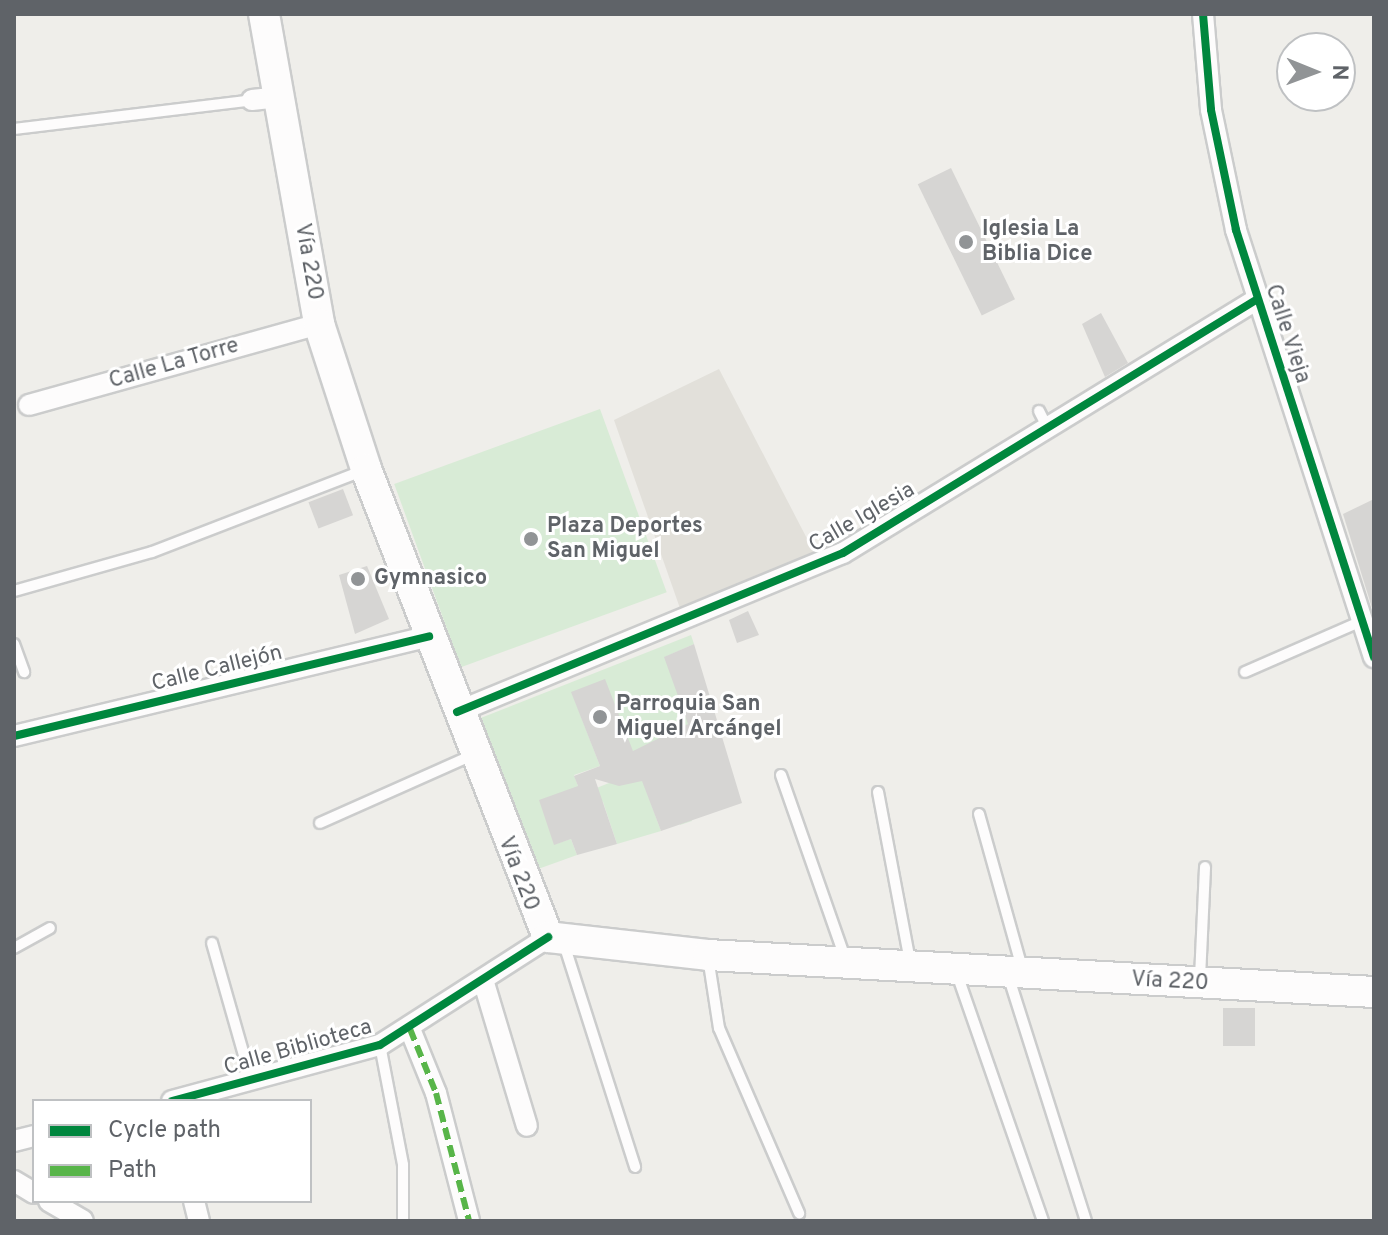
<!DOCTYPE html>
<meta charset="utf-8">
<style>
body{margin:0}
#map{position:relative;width:1388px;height:1235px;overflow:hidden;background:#efeeea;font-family:Overpass,sans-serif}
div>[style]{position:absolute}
.education>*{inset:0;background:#e2e0da}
.green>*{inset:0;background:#d8ebd6;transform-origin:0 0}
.building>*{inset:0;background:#d6d5d3;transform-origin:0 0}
.roads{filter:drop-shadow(2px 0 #cbcccc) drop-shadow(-2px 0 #cbcccc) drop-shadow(0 2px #cbcccc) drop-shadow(0 -2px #cbcccc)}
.service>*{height:10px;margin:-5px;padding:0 5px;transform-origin:5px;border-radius:5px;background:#fdfcfc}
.minor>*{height:20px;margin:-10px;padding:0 10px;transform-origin:10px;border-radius:10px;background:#fdfcfc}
.secondary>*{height:30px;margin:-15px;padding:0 15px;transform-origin:15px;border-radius:15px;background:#fdfcfc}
.quiet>*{height:6px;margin-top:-3px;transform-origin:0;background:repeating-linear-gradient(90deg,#58b549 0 12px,transparent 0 18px)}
.cycleway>*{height:8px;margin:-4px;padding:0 4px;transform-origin:4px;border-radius:4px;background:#00873e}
.dots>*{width:22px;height:22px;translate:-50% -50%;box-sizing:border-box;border:4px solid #fff;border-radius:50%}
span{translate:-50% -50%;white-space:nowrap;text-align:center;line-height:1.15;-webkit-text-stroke:6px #fff;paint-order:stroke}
.poi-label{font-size:22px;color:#5f6368;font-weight:700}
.left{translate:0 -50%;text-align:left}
.street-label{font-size:22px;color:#5f6368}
.frame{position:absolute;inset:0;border:16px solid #5f6368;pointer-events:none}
.legend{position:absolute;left:32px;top:1099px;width:280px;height:104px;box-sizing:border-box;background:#fff;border:2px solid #bfc1c3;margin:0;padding:10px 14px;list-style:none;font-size:24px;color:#5f6368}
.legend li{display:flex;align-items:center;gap:16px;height:40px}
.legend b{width:40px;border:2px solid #bfc1c3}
.north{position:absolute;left:1276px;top:32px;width:80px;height:80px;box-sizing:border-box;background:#fff;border:2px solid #bfc1c3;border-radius:50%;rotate:91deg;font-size:22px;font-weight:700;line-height:32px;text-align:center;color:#5f6368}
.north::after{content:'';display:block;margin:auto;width:28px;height:36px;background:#919496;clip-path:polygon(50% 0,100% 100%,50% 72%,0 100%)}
</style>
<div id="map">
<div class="education">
<div style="clip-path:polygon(719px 369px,815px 554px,682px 614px,614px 420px)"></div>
</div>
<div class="green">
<div style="left:600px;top:409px;width:195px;height:219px;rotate:70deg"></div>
<div style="clip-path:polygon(691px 635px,694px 644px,665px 657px,715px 714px,661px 735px,692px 821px,680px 825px,658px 764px,633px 751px,572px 693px,600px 766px,574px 775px,578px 786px,555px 844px,571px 839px,577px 855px,527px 873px,473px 721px)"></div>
<div style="clip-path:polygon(639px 771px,661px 831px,617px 844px,603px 802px,589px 791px)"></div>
</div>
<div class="building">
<div style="left:951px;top:168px;width:146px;height:37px;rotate:64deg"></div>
<div style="clip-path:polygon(1101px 313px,1128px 363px,1105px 377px,1082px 324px)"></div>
<div style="left:343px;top:489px;width:28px;height:37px;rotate:69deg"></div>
<div style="clip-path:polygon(1374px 499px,1374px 607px,1372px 608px,1343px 514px)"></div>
<div style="clip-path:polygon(367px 566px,389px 619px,355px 634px,339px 575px)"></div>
<div style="clip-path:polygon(748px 611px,759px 635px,737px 643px,729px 620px)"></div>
<div style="clip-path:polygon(694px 644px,742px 803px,661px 831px,642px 781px,619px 786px,595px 779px,617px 844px,577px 855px,571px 839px,554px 845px,539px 800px,578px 786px,574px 776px,600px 766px,571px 692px,605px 679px,633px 751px,688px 724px,664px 657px)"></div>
<div style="left:1223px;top:1008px;width:32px;height:38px"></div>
</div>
<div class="roads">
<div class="service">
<div style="left:14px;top:129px;width:240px;rotate:-6.9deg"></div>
<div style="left:1039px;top:411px;width:18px;rotate:63deg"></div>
<div style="left:14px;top:591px;width:143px;rotate:-15.8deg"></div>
<div style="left:152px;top:552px;width:227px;rotate:-21.1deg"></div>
<div style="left:14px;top:644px;width:30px;rotate:70deg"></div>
<div style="left:1245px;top:672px;width:128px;rotate:-23.6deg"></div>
<div style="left:781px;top:775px;width:194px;rotate:70.7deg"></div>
<div style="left:878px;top:792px;width:173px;rotate:79.3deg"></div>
<div style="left:979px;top:814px;width:160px;rotate:74.4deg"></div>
<div style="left:320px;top:823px;width:167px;rotate:-24deg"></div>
<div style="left:212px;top:943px;width:142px;rotate:74.1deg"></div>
<div style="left:564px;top:944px;width:234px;rotate:72.3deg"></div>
<div style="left:14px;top:948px;width:41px;rotate:-29.1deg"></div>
<div style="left:708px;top:957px;width:72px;rotate:81.2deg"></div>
<div style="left:719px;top:1028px;width:202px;rotate:66.6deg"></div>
<div style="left:957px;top:974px;width:262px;rotate:70.8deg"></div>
<div style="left:1008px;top:975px;width:258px;rotate:72.4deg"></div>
<div style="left:1200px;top:978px;width:111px;rotate:-87.4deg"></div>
<div style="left:380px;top:1045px;width:122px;rotate:79.1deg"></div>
<div style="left:403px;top:1165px;width:56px;rotate:90deg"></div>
</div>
<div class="minor">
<div style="left:1203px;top:14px;width:96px;rotate:85.2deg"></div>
<div style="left:1211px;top:110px;width:123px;rotate:78.2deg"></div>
<div style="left:1236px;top:230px;width:449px;rotate:72.1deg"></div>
<div style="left:252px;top:100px;width:27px;rotate:-6deg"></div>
<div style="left:29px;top:405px;width:301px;rotate:-15.6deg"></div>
<div style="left:457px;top:712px;width:417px;rotate:-22.4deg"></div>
<div style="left:843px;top:553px;width:484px;rotate:-31.5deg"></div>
<div style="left:14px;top:736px;width:427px;rotate:-13.5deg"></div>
<div style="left:484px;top:983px;width:149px;rotate:73.3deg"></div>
<div style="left:410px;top:1029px;width:69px;rotate:67.9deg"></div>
<div style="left:436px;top:1093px;width:132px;rotate:75.5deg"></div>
<div style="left:172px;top:1101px;width:215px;rotate:-15.1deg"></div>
<div style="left:380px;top:1045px;width:200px;rotate:-32.7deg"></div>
<div style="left:14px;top:1141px;width:21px;rotate:-14deg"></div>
<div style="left:14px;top:1181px;width:23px;rotate:31deg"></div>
<div style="left:49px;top:1201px;width:39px;rotate:30deg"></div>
<div style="left:194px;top:1201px;width:21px;rotate:76deg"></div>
</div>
<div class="secondary">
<div style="left:264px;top:14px;width:315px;rotate:79.9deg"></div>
<div style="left:319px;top:324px;width:152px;rotate:72deg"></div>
<div style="left:366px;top:469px;width:502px;rotate:68.75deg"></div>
<div style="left:548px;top:937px;width:161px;rotate:6.4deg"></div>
<div style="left:708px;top:955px;width:667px;rotate:3.18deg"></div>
</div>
</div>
<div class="quiet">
<div style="left:410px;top:1029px;width:69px;rotate:67.9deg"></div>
<div style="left:436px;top:1093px;width:132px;rotate:75.5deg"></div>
</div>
<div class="cycleway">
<div style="left:1203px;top:14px;width:96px;rotate:85.2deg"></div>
<div style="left:1211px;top:110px;width:123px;rotate:78.2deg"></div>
<div style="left:1236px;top:230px;width:449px;rotate:72.1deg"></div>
<div style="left:457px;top:712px;width:417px;rotate:-22.4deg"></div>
<div style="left:843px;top:553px;width:484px;rotate:-31.5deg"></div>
<div style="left:14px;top:736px;width:427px;rotate:-13.5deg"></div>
<div style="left:172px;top:1101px;width:215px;rotate:-15.1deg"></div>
<div style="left:380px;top:1045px;width:200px;rotate:-32.7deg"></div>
</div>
<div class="dots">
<div style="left:966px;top:242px;background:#919496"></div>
<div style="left:531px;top:539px;background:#919496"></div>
<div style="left:358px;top:579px;background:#919496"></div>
<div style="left:600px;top:717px;background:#919496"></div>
</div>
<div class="poi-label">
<span class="left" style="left:982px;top:242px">Iglesia La<br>Biblia Dice</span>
<span class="left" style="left:547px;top:539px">Plaza Deportes<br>San Miguel</span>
<span class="left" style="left:374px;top:579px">Gymnasico</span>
<span class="left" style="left:616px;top:717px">Parroquia San<br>Miguel Arcángel</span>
</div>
<div class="street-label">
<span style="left:308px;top:262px;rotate:80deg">Vía 220</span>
<span style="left:1287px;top:334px;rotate:72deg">Calle Vieja</span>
<span style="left:174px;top:364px;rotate:-16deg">Calle La Torre</span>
<span style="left:862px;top:518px;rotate:-30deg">Calle Iglesia</span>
<span style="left:217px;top:669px;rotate:-14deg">Calle Callejón</span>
<span style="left:518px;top:874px;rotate:69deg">Vía 220</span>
<span style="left:1170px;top:982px;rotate:3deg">Vía 220</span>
<span style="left:298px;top:1048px;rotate:-16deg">Calle Biblioteca</span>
</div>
<div class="frame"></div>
<ul class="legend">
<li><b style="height:10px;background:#00873e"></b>Cycle path</li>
<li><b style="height:10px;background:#58b549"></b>Path</li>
</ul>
<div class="north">N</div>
</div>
